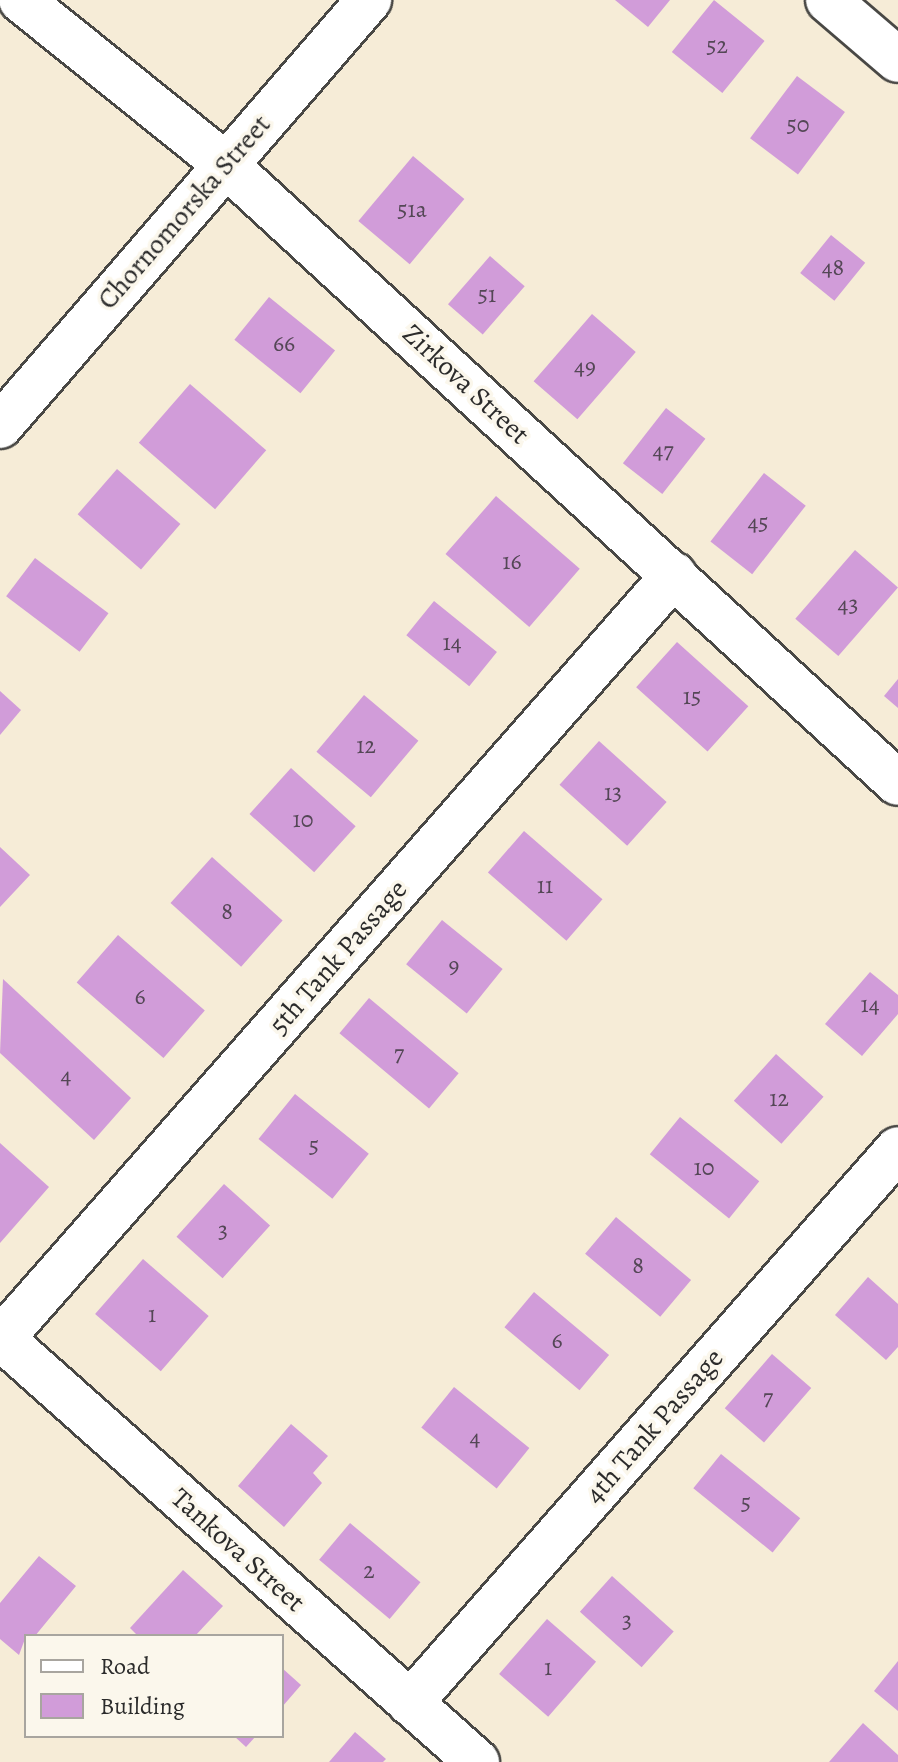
<!DOCTYPE html>
<meta charset="utf-8">
<style>
body{margin:0}
#map{position:relative;width:898px;height:1762px;overflow:hidden;background:#f6ecd7;font-family:Alegreya,serif}
div>[style]{position:absolute}
.building>*{inset:0;background:#d19cd9;transform-origin:0 0}
.roads{filter:drop-shadow(2px 0 #494845) drop-shadow(-2px 0 #494845) drop-shadow(0 2px #494845) drop-shadow(0 -2px #494845)}
.street>*{height:44px;margin:-22px;padding:0 22px;transform-origin:22px;border-radius:22px;background:#fff}
span{translate:-50% -50%;white-space:nowrap;text-align:center;line-height:1.15;-webkit-text-stroke:7px #fbf7ec;paint-order:stroke}
.number-label{font-size:24px;color:#544756}
.number-label span{-webkit-text-stroke-width:0}
.street-label{font-size:28px;color:#2b2b2b}
.legend{position:absolute;left:24px;top:1634px;width:260px;height:104px;box-sizing:border-box;background:#fbf7ec;border:2px solid #a8a59f;margin:0;padding:10px 14px;list-style:none;font-size:24px;color:#2b2b2b}
.legend li{display:flex;align-items:center;gap:16px;height:40px}
.legend b{width:40px;border:2px solid #a8a59f}
</style>
<div id="map">
<div class="building">
<div style="clip-path:polygon(615px 0,670px 0,648px 27px)"></div>
<div style="left:714px;top:0;width:65px;height:67px;rotate:39deg"></div>
<div style="left:797px;top:76px;width:60px;height:78px;rotate:37deg"></div>
<div style="left:413px;top:156px;width:67px;height:85px;rotate:40deg"></div>
<div style="left:831px;top:235px;width:44px;height:49px;rotate:39deg"></div>
<div style="left:490px;top:256px;width:46px;height:64px;rotate:41deg"></div>
<div style="left:269px;top:297px;width:85px;height:55px;rotate:39deg"></div>
<div style="left:592px;top:314px;width:58px;height:89px;rotate:41deg"></div>
<div style="left:190px;top:384px;width:101px;height:78px;rotate:41deg"></div>
<div style="left:666px;top:408px;width:50px;height:70px;rotate:38deg"></div>
<div style="left:117px;top:469px;width:84px;height:60px;rotate:41deg"></div>
<div style="left:764px;top:473px;width:53px;height:87px;rotate:38deg"></div>
<div style="left:496px;top:496px;width:111px;height:77px;rotate:41deg"></div>
<div style="left:855px;top:550px;width:57px;height:91px;rotate:41deg"></div>
<div style="left:35px;top:558px;width:92px;height:48px;rotate:37deg"></div>
<div style="left:434px;top:601px;width:81px;height:44px;rotate:39deg"></div>
<div style="left:677px;top:642px;width:96px;height:61px;rotate:42deg"></div>
<div style="clip-path:polygon(898px 679px,898px 708px,884px 696px)"></div>
<div style="clip-path:polygon(0 691px,21px 710px,0 735px)"></div>
<div style="left:364px;top:695px;width:71px;height:74px;rotate:40deg"></div>
<div style="left:599px;top:741px;width:91px;height:59px;rotate:42deg"></div>
<div style="left:291px;top:768px;width:87px;height:62px;rotate:42deg"></div>
<div style="left:524px;top:831px;width:104px;height:55px;rotate:41deg"></div>
<div style="clip-path:polygon(0 847px,30px 875px,0 907px)"></div>
<div style="left:212px;top:857px;width:95px;height:62px;rotate:42deg"></div>
<div style="left:442px;top:920px;width:78px;height:57px;rotate:39deg"></div>
<div style="left:118px;top:935px;width:115px;height:63px;rotate:41deg"></div>
<div style="clip-path:polygon(870px 972px,898px 995px,898px 1014px,862px 1056px,825px 1024px)"></div>
<div style="clip-path:polygon(3px 979px,131px 1098px,94px 1140px,0 1053px)"></div>
<div style="left:369px;top:998px;width:117px;height:46px;rotate:40deg"></div>
<div style="left:776px;top:1054px;width:64px;height:63px;rotate:42deg"></div>
<div style="left:295px;top:1094px;width:95px;height:58px;rotate:39deg"></div>
<div style="left:680px;top:1117px;width:102px;height:48px;rotate:39deg"></div>
<div style="clip-path:polygon(0 1143px,49px 1187px,0 1243px)"></div>
<div style="left:224px;top:1184px;width:62px;height:71px;rotate:42deg"></div>
<div style="left:616px;top:1217px;width:98px;height:48px;rotate:40deg"></div>
<div style="left:143px;top:1259px;width:87px;height:73px;rotate:41deg"></div>
<div style="clip-path:polygon(868px 1277px,898px 1304px,898px 1347px,886px 1360px,835px 1315px)"></div>
<div style="left:534px;top:1292px;width:98px;height:46px;rotate:40deg"></div>
<div style="left:772px;top:1354px;width:52px;height:72px;rotate:41deg"></div>
<div style="left:454px;top:1387px;width:97px;height:52px;rotate:39deg"></div>
<div style="clip-path:polygon(291px 1424px,328px 1456px,313px 1473px,322px 1483px,284px 1527px,238px 1486px)"></div>
<div style="left:721px;top:1454px;width:102px;height:44px;rotate:39deg"></div>
<div style="left:350px;top:1523px;width:92px;height:48px;rotate:40deg"></div>
<div style="clip-path:polygon(39px 1556px,76px 1586px,35px 1636px,26px 1636px,19px 1655px,0 1639px,0 1603px)"></div>
<div style="clip-path:polygon(183px 1570px,223px 1606px,195px 1636px,138px 1636px,130px 1628px)"></div>
<div style="left:612px;top:1576px;width:83px;height:48px;rotate:42deg"></div>
<div style="left:547px;top:1619px;width:65px;height:73px;rotate:41deg"></div>
<div style="clip-path:polygon(898px 1661px,898px 1711px,874px 1691px)"></div>
<div style="clip-path:polygon(282px 1668px,301px 1685px,282px 1707px)"></div>
<div style="clip-path:polygon(863px 1723px,898px 1755px,898px 1762px,829px 1762px)"></div>
<div style="clip-path:polygon(355px 1732px,386px 1759px,383px 1762px,329px 1762px)"></div>
<div style="clip-path:polygon(234px 1736px,256px 1736px,246px 1747px)"></div>
</div>
<div class="roads">
<div class="street">
<div style="left:21px;top:0;width:262px;rotate:38.8deg"></div>
<div style="left:225px;top:164px;width:914px;rotate:42.61deg"></div>
<div style="left:828px;top:0;width:92px;rotate:40.6deg"></div>
<div style="left:0;top:426px;width:564px;rotate:-49.1deg"></div>
<div style="left:0;top:1337px;width:639px;rotate:41.7deg"></div>
<div style="left:2px;top:1338px;width:1017px;rotate:-48.63deg"></div>
<div style="left:410px;top:1703px;width:738px;rotate:-48.62deg"></div>
</div>
</div>
<div class="number-label">
<span style="left:717px;top:46px">52</span>
<span style="left:798px;top:125px">50</span>
<span style="left:412px;top:210px">51а</span>
<span style="left:833px;top:268px">48</span>
<span style="left:487px;top:295px">51</span>
<span style="left:284px;top:344px">66</span>
<span style="left:585px;top:367px">49</span>
<span style="left:663px;top:451px">47</span>
<span style="left:758px;top:523px">45</span>
<span style="left:512px;top:562px">16</span>
<span style="left:848px;top:605px">43</span>
<span style="left:452px;top:643px">14</span>
<span style="left:692px;top:697px">15</span>
<span style="left:366px;top:746px">12</span>
<span style="left:613px;top:793px">13</span>
<span style="left:303px;top:820px">10</span>
<span style="left:545px;top:886px">11</span>
<span style="left:227px;top:912px">8</span>
<span style="left:454px;top:966px">9</span>
<span style="left:140px;top:997px">6</span>
<span style="left:870px;top:1005px">14</span>
<span style="left:399px;top:1054px">7</span>
<span style="left:66px;top:1076px">4</span>
<span style="left:779px;top:1099px">12</span>
<span style="left:314px;top:1146px">5</span>
<span style="left:704px;top:1168px">10</span>
<span style="left:223px;top:1231px">3</span>
<span style="left:638px;top:1266px">8</span>
<span style="left:152px;top:1315px">1</span>
<span style="left:557px;top:1341px">6</span>
<span style="left:768px;top:1398px">7</span>
<span style="left:475px;top:1438px">4</span>
<span style="left:746px;top:1503px">5</span>
<span style="left:369px;top:1571px">2</span>
<span style="left:627px;top:1621px">3</span>
<span style="left:548px;top:1668px">1</span>
</div>
<div class="street-label">
<span style="left:184px;top:212px;rotate:-49deg">Chornomorska Street</span>
<span style="left:466px;top:384px;rotate:43deg">Zirkova Street</span>
<span style="left:338px;top:957px;rotate:-49deg">5th Tank Passage</span>
<span style="left:654px;top:1426px;rotate:-49deg">4th Tank Passage</span>
<span style="left:238px;top:1550px;rotate:42deg">Tankova Street</span>
</div>
<ul class="legend">
<li><b style="height:10px;background:#fff"></b>Road</li>
<li><b style="height:22px;background:#d19cd9"></b>Building</li>
</ul>
</div>
